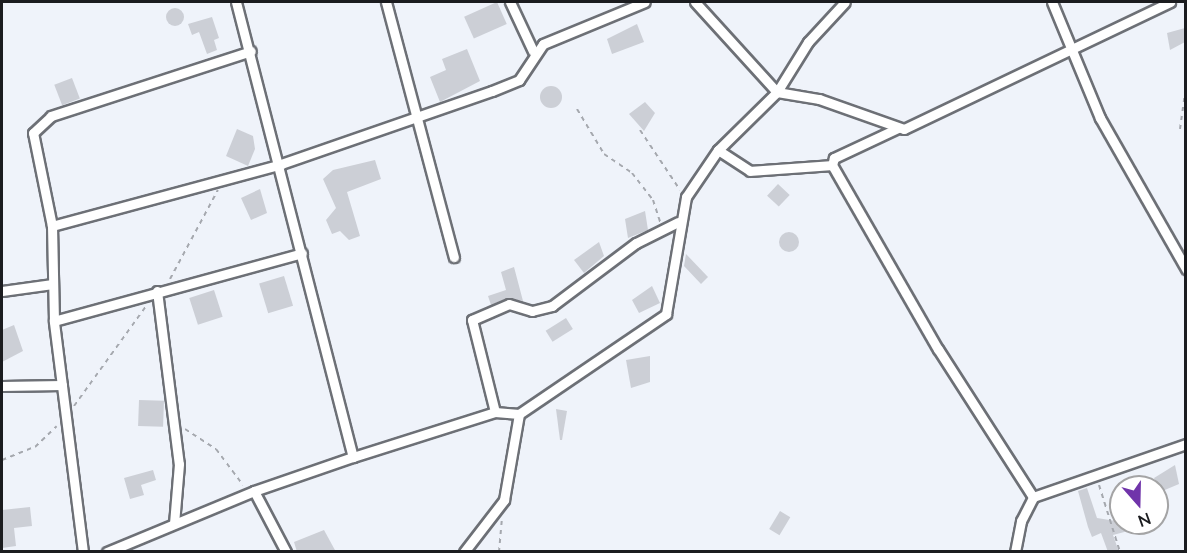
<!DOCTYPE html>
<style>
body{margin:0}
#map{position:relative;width:1187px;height:553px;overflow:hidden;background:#eff3fa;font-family:Lato,sans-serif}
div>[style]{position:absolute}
.building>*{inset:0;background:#cccfd6;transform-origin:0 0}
.round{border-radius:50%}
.path>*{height:2px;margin-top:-1px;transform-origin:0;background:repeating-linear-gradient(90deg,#a5a8ae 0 4.5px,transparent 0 9px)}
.roads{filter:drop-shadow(2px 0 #6d7076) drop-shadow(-2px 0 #6d7076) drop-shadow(0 2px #6d7076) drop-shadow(0 -2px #6d7076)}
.street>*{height:9px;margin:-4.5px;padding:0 4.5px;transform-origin:4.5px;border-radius:4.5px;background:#fff}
span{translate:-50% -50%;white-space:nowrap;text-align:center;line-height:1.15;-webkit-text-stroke:4.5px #fff;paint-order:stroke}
.frame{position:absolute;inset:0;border:3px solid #1b1c1f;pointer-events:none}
.north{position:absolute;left:1109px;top:475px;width:60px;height:60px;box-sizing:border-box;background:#fff;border:2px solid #a4a4a5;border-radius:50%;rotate:160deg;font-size:16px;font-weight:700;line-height:24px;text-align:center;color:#1b1c1f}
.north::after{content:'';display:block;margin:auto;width:21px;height:27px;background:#7034aa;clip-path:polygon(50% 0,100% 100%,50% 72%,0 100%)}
</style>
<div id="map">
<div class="building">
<div style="left:497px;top:2px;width:24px;height:36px;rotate:66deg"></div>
<div class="round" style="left:166px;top:8px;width:18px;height:18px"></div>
<div style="clip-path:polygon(212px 17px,219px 38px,214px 40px,217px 50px,207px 54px,199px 32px,192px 35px,188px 24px)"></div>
<div style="clip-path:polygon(637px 24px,644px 42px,612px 54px,607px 39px)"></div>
<div style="clip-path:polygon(1185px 28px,1185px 42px,1170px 50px,1167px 33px)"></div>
<div style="clip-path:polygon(467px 49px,480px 81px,440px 102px,430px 77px,446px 70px,442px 59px)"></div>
<div style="left:72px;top:78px;width:22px;height:19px;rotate:69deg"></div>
<div class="round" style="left:540px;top:86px;width:22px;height:22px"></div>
<div style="clip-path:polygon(645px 102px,655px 113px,644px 131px,629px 114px)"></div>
<div style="clip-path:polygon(237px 129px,253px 136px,255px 149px,248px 166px,226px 156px)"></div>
<div style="clip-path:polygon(375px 160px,381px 179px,347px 192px,360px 236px,349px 240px,340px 231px,332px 234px,326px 220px,336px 208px,323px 179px,333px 170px)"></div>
<div style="left:778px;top:184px;width:16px;height:16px;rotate:43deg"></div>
<div style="clip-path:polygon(260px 189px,267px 213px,251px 220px,241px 198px)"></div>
<div style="clip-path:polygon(645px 211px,648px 230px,628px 238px,625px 219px)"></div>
<div class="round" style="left:779px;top:232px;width:20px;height:20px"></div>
<div style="clip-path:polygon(599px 242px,604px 256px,584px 273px,574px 260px)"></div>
<div style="clip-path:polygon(686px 254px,708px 277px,701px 284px,684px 266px)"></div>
<div style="clip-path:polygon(514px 267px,523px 301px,507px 298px,491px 305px,488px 296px,506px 290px,501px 272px)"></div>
<div style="left:284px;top:276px;width:31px;height:26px;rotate:73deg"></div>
<div style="clip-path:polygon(652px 286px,660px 303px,639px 313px,632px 300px)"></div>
<div style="left:214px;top:290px;width:28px;height:26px;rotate:72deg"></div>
<div style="left:566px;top:318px;width:13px;height:24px;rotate:58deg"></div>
<div style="clip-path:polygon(14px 325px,23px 351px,2px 362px,2px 330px)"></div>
<div style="clip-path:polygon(650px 356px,650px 382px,631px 388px,626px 360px)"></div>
<div style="left:139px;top:400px;width:25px;height:26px;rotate:2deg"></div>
<div style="clip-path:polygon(556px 409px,567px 411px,562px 440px,560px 440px)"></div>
<div style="clip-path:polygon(1175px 465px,1179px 484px,1160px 492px,1154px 478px)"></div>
<div style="clip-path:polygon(153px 470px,156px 480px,141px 485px,144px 495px,130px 499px,124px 478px)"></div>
<div style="clip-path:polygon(1087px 488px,1097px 518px,1147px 526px,1113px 535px,1119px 552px,1108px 552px,1101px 533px,1092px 537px,1088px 527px,1078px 491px)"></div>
<div style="clip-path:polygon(30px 507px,32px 526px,14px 528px,16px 546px,2px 548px,2px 510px)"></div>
<div style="left:780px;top:511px;width:12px;height:21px;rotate:31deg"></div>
<div style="clip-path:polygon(324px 530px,336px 552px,297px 552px,294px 542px)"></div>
</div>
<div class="path">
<div style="left:577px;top:109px;width:52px;rotate:59deg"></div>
<div style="left:604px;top:154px;width:34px;rotate:34deg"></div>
<div style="left:632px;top:173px;width:34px;rotate:52deg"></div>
<div style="left:653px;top:200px;width:23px;rotate:72deg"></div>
<div style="left:1180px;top:129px;width:43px;rotate:-82.1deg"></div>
<div style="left:640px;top:130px;width:72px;rotate:56.3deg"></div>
<div style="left:170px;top:279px;width:101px;rotate:-61.7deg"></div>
<div style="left:74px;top:406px;width:123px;rotate:-54.2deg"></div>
<div style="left:185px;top:429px;width:37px;rotate:33deg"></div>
<div style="left:216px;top:449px;width:45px;rotate:53.1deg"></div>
<div style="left:2px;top:460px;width:35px;rotate:-22deg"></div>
<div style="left:35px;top:447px;width:30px;rotate:-44deg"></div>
<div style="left:1099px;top:485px;width:70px;rotate:72.6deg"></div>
<div style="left:499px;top:552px;width:34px;rotate:-85deg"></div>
</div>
<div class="roads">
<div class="street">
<div style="left:236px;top:2px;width:470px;rotate:75.6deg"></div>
<div style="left:386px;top:2px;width:264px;rotate:75.1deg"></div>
<div style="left:510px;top:2px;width:54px;rotate:64.9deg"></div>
<div style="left:695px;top:2px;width:122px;rotate:47.7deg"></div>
<div style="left:777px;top:92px;width:43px;rotate:9.5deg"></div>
<div style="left:819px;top:99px;width:90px;rotate:19.4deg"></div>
<div style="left:904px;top:129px;width:295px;rotate:-25.5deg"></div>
<div style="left:1052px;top:2px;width:126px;rotate:67.5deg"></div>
<div style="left:1100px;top:118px;width:174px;rotate:60.3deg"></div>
<div style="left:898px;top:128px;width:71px;rotate:154.9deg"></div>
<div style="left:834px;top:158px;width:7px;rotate:106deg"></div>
<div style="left:832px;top:165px;width:212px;rotate:60.1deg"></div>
<div style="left:938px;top:349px;width:176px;rotate:57.3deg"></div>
<div style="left:718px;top:150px;width:38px;rotate:33deg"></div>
<div style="left:750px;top:171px;width:82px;rotate:-4.2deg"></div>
<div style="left:52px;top:226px;width:237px;rotate:-15.1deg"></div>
<div style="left:281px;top:164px;width:223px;rotate:-19.1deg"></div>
<div style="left:492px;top:91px;width:29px;rotate:-22deg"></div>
<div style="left:519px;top:80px;width:43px;rotate:-56.3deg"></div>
<div style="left:543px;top:44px;width:110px;rotate:-22.4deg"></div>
<div style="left:2px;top:291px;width:51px;rotate:-7.8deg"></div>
<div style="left:157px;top:291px;width:174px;rotate:82.8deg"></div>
<div style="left:179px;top:464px;width:59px;rotate:94.8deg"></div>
<div style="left:54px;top:321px;width:257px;rotate:-15.3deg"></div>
<div style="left:2px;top:386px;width:60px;rotate:-1deg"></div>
<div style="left:495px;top:412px;width:95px;rotate:-104deg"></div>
<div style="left:472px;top:320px;width:40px;rotate:-23.4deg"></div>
<div style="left:509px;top:304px;width:24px;rotate:17deg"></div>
<div style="left:532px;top:311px;width:21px;rotate:-14deg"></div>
<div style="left:552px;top:306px;width:105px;rotate:-36.9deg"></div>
<div style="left:636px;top:243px;width:47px;rotate:-26.6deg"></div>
<div style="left:254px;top:491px;width:69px;rotate:62.3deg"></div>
<div style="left:83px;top:552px;width:233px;rotate:-97.2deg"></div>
<div style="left:54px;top:321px;width:95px;rotate:-91.2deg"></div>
<div style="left:52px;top:226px;width:95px;rotate:-101.5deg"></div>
<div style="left:33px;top:133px;width:25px;rotate:-43deg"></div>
<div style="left:51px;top:116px;width:210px;rotate:-18deg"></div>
<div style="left:107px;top:552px;width:159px;rotate:-22.5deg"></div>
<div style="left:254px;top:491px;width:105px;rotate:-19deg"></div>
<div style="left:353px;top:457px;width:149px;rotate:-17.6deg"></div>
<div style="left:495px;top:412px;width:24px;rotate:5deg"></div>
<div style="left:464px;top:552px;width:66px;rotate:-52.4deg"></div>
<div style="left:504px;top:500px;width:87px;rotate:-80.1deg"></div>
<div style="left:519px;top:414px;width:178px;rotate:-34.2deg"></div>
<div style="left:666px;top:314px;width:119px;rotate:-80.3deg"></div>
<div style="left:686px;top:197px;width:57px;rotate:-55.8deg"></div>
<div style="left:718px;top:150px;width:83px;rotate:-44.5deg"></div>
<div style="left:777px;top:92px;width:59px;rotate:-58.2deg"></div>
<div style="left:808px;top:42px;width:54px;rotate:-47.2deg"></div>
<div style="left:1015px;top:552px;width:32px;rotate:-79deg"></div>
<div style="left:1021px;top:521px;width:27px;rotate:-63deg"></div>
<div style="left:1033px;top:497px;width:162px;rotate:-19.1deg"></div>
</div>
</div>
<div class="frame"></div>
<div class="north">N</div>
</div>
